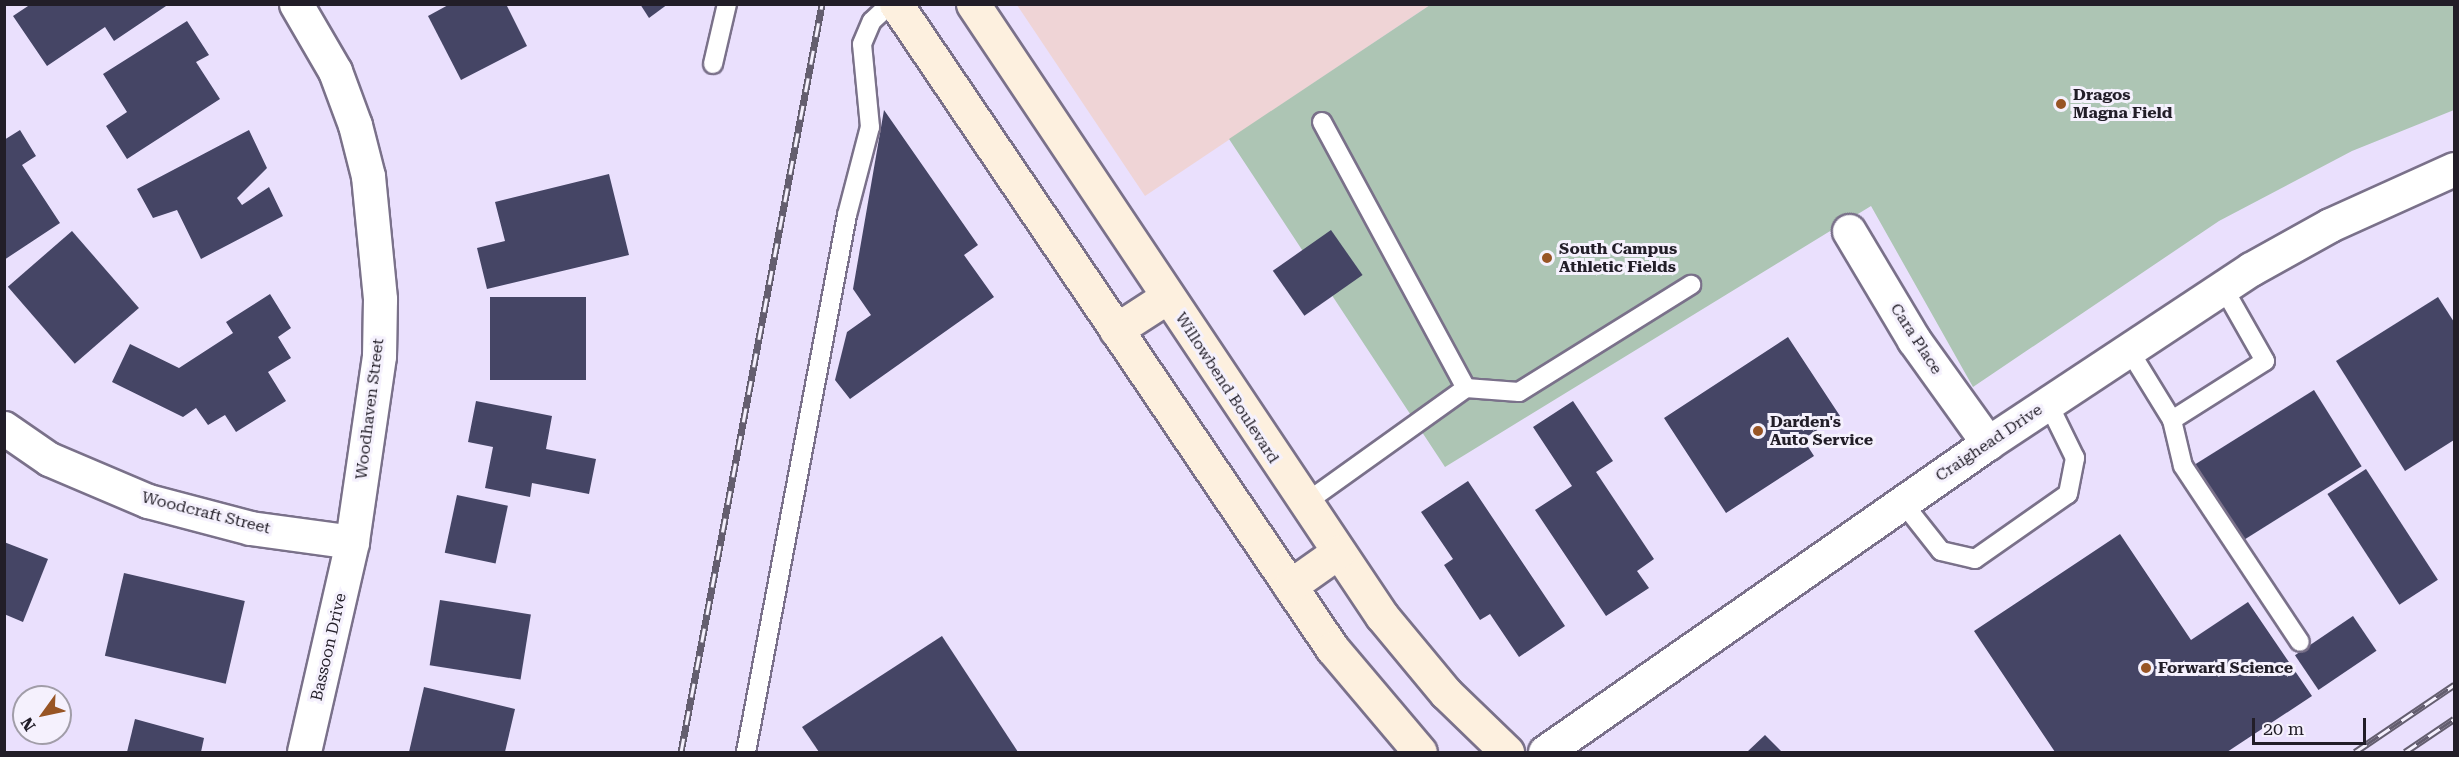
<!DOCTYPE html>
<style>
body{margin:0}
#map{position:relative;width:2459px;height:757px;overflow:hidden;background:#eae0fd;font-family:"Roboto Serif",serif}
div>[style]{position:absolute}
.industrial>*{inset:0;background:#efd4d6}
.green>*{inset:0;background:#adc5b4}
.building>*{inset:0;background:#454565;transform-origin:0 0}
.roads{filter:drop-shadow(2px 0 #7a718a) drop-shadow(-2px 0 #7a718a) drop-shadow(0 2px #7a718a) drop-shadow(0 -2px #7a718a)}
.lane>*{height:18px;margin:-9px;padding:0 9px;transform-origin:9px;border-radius:9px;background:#fff}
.street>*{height:33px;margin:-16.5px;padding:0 16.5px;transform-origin:16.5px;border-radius:16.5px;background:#fff}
.secondary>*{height:33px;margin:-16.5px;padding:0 16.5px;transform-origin:16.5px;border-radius:16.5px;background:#fdf0df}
.rail>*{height:7px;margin-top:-3.5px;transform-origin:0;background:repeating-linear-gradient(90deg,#f5f1fd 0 14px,#645e6f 0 28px);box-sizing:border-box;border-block:2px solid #645e6f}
.dots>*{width:16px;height:16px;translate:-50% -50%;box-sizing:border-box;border:3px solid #f5f1fd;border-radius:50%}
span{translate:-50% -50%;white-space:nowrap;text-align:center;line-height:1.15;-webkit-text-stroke:6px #f5f1fd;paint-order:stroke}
.poi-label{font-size:16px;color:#221e28;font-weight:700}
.left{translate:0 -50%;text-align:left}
.street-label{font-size:16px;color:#221e28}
.frame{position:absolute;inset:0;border:6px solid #221e28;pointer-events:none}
.north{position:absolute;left:12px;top:685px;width:60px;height:60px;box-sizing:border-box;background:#f5f1fd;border:2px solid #a19da8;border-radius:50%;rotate:237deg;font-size:16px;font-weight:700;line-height:24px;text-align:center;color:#221e28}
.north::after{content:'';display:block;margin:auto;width:21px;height:27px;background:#985525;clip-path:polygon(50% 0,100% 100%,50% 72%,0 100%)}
.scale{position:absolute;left:2252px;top:718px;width:114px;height:27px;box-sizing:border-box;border:3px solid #221e28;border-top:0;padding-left:8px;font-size:18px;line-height:21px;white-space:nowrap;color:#221e28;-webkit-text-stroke:4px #f5f1fd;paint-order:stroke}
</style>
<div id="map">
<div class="industrial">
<div style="clip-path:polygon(1017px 5px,1430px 5px,1145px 196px)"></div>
</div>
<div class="green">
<div style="clip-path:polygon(1430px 5px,2454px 5px,2454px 110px,2352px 151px,2219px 221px,1973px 387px,1871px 206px,1445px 467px,1229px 139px)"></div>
</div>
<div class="building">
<div style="clip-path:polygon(31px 4px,169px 4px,114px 41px,105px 27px,47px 66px,13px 16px)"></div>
<div style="clip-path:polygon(450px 4px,506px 4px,527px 46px,461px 80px,428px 16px)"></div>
<div style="clip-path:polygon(640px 4px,668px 4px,649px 18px)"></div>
<div style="clip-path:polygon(187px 21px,209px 55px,196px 62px,220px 99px,127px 159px,106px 126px,127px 112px,103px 74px)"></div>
<div style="clip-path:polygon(884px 110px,978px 245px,964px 255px,994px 297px,850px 399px,835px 380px,847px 332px,871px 315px,853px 289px)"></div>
<div style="clip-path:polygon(20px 130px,36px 156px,22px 165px,60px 223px,4px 260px,4px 140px)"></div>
<div style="clip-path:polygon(249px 130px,267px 168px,237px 198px,242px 205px,269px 187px,283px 216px,201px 259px,177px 210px,153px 218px,137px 189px)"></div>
<div style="clip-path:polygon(609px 174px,629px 255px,487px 289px,477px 248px,505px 241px,495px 202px)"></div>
<div style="left:1331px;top:230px;width:55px;height:71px;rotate:55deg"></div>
<div style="left:72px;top:231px;width:102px;height:85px;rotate:49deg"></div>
<div style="clip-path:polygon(270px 294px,291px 328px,278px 337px,291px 358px,268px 372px,286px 401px,236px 432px,225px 415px,208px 425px,196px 408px,183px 417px,112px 382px,130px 344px,179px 368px,233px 333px,226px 322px)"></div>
<div style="left:490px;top:297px;width:96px;height:83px"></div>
<div style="clip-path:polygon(2438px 297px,2454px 322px,2454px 440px,2405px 471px,2336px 361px)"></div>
<div style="clip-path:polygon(1788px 337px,1840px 416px,1803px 439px,1814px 456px,1726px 513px,1664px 418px)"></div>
<div style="left:2314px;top:390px;width:90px;height:140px;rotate:58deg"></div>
<div style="clip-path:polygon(476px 401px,552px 416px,546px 449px,596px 459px,589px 494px,532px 483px,530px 497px,485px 488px,493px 447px,468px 442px)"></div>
<div style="clip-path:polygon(1573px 401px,1613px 461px,1596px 472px,1654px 559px,1637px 571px,1649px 588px,1606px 616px,1535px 510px,1572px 486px,1533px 427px)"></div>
<div style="left:2366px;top:469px;width:132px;height:46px;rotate:57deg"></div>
<div style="clip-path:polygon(1468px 481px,1565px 626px,1519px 657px,1490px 614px,1480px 620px,1444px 565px,1453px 559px,1421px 512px)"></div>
<div style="left:457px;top:495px;width:52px;height:59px;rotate:12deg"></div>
<div style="clip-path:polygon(2120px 534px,2191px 640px,2248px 602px,2312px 696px,2227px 752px,2055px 752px,1974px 631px)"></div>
<div style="clip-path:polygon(4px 542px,48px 559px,23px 622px,4px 614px)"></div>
<div style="left:124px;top:573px;width:124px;height:85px;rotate:13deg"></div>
<div style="left:440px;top:600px;width:92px;height:66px;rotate:9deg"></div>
<div style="left:2353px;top:616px;width:42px;height:70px;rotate:56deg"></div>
<div style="clip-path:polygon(942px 636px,1018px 752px,819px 752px,802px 727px)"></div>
<div style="clip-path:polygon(424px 687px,515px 709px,505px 752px,409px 752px)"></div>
<div style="clip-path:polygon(135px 719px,204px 738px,201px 752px,127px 752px)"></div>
<div style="clip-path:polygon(1765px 735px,1782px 752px,1747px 752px)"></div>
</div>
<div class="roads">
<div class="lane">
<div style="left:713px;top:64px;width:62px;rotate:-76.9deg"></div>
<div style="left:1322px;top:122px;width:302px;rotate:61.6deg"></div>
<div style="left:2129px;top:350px;width:82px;rotate:58.4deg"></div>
<div style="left:2172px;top:420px;width:110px;rotate:-32.4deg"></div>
<div style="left:2265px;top:361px;width:85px;rotate:-119.6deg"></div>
<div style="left:2172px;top:420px;width:47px;rotate:76.6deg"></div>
<div style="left:2183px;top:466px;width:211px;rotate:56.4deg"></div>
<div style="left:1903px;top:503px;width:61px;rotate:51.6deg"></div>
<div style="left:1941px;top:551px;width:35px;rotate:13deg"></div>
<div style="left:1975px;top:559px;width:113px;rotate:-35deg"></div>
<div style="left:2068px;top:494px;width:37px;rotate:-79deg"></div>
<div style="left:2075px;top:458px;width:61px;rotate:-116.1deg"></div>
<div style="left:1304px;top:504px;width:199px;rotate:-35.6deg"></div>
<div style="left:1466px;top:388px;width:53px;rotate:4.3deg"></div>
<div style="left:1519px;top:392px;width:203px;rotate:-31.9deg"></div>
<div style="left:746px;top:752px;width:546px;rotate:-79.35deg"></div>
<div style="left:847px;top:215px;width:91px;rotate:-75.4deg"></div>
<div style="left:870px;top:127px;width:83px;rotate:-95.5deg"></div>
<div style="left:862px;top:44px;width:25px;rotate:-67deg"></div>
<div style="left:872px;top:21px;width:25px;rotate:-43deg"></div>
</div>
<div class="street">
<div style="left:296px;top:4px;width:78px;rotate:59.8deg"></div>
<div style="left:335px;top:71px;width:58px;rotate:69.7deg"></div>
<div style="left:355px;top:125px;width:53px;rotate:75.7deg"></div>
<div style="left:368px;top:176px;width:124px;rotate:84.4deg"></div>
<div style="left:380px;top:299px;width:57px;rotate:91deg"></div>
<div style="left:379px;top:356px;width:188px;rotate:98.3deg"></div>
<div style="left:352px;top:542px;width:215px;rotate:102.9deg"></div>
<div style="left:1849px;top:231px;width:127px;rotate:59.2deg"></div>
<div style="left:1914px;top:340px;width:127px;rotate:54.3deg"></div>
<div style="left:4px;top:428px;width:55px;rotate:34.6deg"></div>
<div style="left:49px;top:459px;width:108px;rotate:23deg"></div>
<div style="left:148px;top:501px;width:106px;rotate:14.8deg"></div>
<div style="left:250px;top:528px;width:103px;rotate:7.8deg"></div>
<div style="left:1545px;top:752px;width:540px;rotate:-34.9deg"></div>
<div style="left:1988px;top:443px;width:315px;rotate:-33.5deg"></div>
<div style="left:2251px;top:269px;width:90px;rotate:-29.1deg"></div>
<div style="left:2330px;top:225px;width:136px;rotate:-24.3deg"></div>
</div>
<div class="secondary">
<div style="left:896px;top:4px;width:778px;rotate:55.9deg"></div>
<div style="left:1332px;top:648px;width:136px;rotate:49.8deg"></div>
<div style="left:973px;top:4px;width:736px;rotate:56.25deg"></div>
<div style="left:1382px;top:616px;width:100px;rotate:50.3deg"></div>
<div style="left:1446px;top:693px;width:85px;rotate:44deg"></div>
<div style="left:1116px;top:330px;width:61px;rotate:-32.9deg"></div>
<div style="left:1290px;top:586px;width:59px;rotate:-35.3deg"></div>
</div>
</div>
<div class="rail">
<div style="left:681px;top:752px;width:761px;rotate:-79.32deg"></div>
<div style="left:2355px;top:752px;width:120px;rotate:-34.1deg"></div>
<div style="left:2405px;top:752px;width:59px;rotate:-34deg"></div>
</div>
<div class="dots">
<div style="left:2061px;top:104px;background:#985525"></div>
<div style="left:1547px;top:258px;background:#985525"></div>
<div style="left:1758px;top:431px;background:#985525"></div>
<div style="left:2146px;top:668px;background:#985525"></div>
</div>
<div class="poi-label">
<span class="left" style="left:2073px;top:104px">Dragos<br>Magna Field</span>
<span class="left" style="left:1559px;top:258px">South Campus<br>Athletic Fields</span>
<span class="left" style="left:1770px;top:431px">Darden's<br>Auto Service</span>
<span class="left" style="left:2158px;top:668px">Forward Science</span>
</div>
<div class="street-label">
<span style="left:1916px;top:339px;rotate:57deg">Cara Place</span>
<span style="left:1227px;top:388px;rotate:57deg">Willowbend Boulevard</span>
<span style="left:370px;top:409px;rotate:-83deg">Woodhaven Street</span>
<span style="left:1989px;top:443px;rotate:-34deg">Craighead Drive</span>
<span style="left:206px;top:513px;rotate:14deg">Woodcraft Street</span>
<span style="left:329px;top:647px;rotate:-77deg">Bassoon Drive</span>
</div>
<div class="frame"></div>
<div class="north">N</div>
<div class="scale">20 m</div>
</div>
